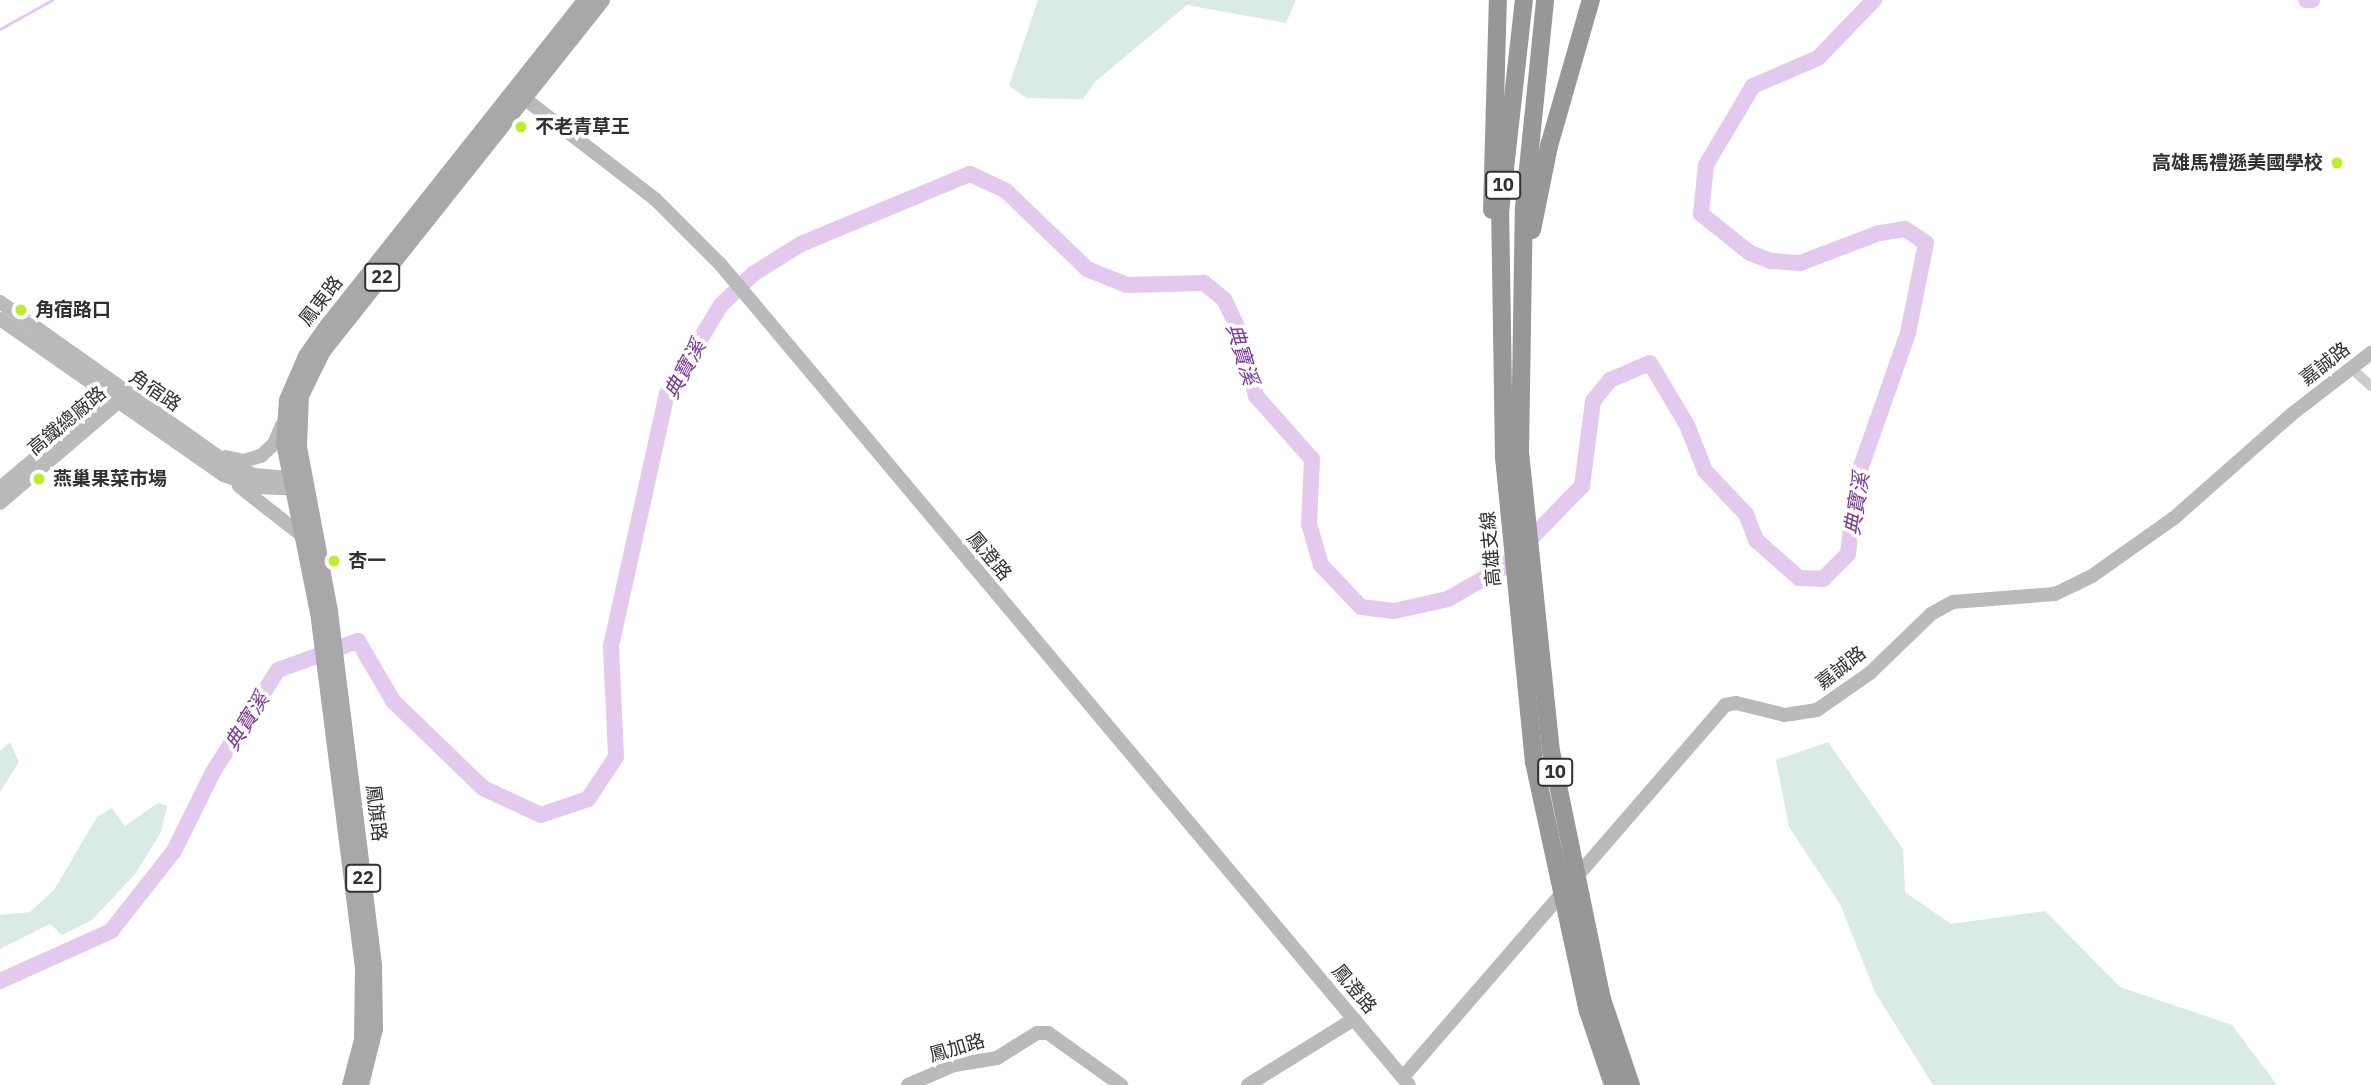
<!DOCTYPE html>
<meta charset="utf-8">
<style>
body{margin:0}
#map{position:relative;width:2371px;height:1085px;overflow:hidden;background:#fff;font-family:"IBM Plex Sans","Noto Sans TC",sans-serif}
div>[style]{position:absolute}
.green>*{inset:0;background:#daeae7}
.stream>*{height:2.5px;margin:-1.25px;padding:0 1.25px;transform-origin:1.25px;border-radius:1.25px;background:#e3c9ee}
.river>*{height:16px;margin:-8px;padding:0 8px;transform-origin:8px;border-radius:8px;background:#e3c9ee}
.street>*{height:10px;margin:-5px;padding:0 5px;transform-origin:5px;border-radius:5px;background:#cdcdcd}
.secondary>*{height:14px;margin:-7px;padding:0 7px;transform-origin:7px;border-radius:7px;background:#bababa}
.primary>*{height:16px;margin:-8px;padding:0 8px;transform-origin:8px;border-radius:8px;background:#a8a8a8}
.highway>*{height:18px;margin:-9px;padding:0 9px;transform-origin:9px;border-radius:9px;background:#979797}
.highway-bridge>*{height:18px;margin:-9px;padding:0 9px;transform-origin:9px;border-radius:9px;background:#979797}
.dots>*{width:19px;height:19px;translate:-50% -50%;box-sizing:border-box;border:4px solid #fff;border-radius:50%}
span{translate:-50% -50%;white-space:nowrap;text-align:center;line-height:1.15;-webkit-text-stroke:7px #fff;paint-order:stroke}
.shield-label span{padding:2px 5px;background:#fff;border:2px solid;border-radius:5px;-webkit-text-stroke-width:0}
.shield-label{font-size:18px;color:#303030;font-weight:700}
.poi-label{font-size:19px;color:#303030;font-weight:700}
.left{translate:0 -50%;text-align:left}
.right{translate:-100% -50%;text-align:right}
.street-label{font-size:19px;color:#303030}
.water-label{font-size:21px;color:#7b3997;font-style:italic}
</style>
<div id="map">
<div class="green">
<div style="clip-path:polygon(1038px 0,1296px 0,1286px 23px,1187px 5px,1095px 82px,1083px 99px,1027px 98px,1009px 86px)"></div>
<div style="clip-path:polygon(10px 742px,19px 762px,0 792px,0 751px)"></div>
<div style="clip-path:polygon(1828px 742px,1903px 849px,1905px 892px,1951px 924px,2045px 911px,2120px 987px,2232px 1025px,2277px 1085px,1933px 1085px,1875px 992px,1840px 904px,1789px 827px,1776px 760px)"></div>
<div style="clip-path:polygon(158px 803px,167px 806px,161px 832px,136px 873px,92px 920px,62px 935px,50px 924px,0 949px,0 915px,30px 912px,54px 890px,97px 817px,112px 808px,125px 826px)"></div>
</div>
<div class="stream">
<div style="left:0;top:29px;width:60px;rotate:-29.1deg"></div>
</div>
<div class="river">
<div style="left:2306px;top:0;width:6px"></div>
<div style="left:0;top:981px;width:122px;rotate:-24.2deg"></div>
<div style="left:111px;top:931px;width:102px;rotate:-51.8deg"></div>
<div style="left:174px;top:851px;width:88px;rotate:-63.7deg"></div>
<div style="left:213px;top:772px;width:121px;rotate:-57.5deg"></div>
<div style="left:278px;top:670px;width:85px;rotate:-19.9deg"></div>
<div style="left:358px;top:641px;width:69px;rotate:59.7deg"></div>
<div style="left:393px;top:701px;width:125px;rotate:44deg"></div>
<div style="left:483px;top:788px;width:64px;rotate:25deg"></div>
<div style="left:541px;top:815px;width:50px;rotate:-18.8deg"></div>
<div style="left:588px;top:799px;width:50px;rotate:-56.3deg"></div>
<div style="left:616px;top:757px;width:111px;rotate:-92.6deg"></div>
<div style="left:611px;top:646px;width:258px;rotate:-77.5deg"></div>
<div style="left:667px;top:394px;width:104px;rotate:-58.8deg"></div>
<div style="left:721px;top:305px;width:45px;rotate:-44.1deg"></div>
<div style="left:753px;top:274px;width:57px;rotate:-32deg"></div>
<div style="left:801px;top:244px;width:183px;rotate:-22.5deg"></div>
<div style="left:970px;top:174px;width:38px;rotate:25deg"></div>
<div style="left:1005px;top:190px;width:114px;rotate:43.9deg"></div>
<div style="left:1087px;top:269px;width:43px;rotate:21.8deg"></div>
<div style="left:1127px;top:285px;width:77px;rotate:-1.5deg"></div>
<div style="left:1204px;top:283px;width:26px;rotate:39deg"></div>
<div style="left:1224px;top:299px;width:42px;rotate:64.7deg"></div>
<div style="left:1242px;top:337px;width:61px;rotate:76.7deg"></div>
<div style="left:1256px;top:396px;width:84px;rotate:48.4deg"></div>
<div style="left:1312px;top:459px;width:65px;rotate:92.6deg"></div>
<div style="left:1309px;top:524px;width:43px;rotate:73.7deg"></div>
<div style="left:1321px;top:565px;width:58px;rotate:46.4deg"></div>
<div style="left:1361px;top:607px;width:33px;rotate:7deg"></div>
<div style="left:1394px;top:611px;width:55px;rotate:-12.5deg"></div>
<div style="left:1448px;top:599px;width:62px;rotate:-29.9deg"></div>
<div style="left:1502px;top:568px;width:115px;rotate:-45.7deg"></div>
<div style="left:1582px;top:486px;width:86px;rotate:-82.6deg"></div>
<div style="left:1593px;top:401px;width:27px;rotate:-51deg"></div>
<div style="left:1610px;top:380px;width:43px;rotate:-23deg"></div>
<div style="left:1650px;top:363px;width:72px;rotate:59.2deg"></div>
<div style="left:1687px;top:425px;width:49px;rotate:68.6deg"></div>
<div style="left:1705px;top:471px;width:59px;rotate:46.4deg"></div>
<div style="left:1746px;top:514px;width:28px;rotate:69deg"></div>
<div style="left:1756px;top:540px;width:57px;rotate:41.5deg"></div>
<div style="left:1799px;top:578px;width:24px;rotate:2deg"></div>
<div style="left:1823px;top:579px;width:35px;rotate:-45deg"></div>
<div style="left:1848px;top:554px;width:77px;rotate:-83.2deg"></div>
<div style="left:1857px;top:478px;width:154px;rotate:-70.6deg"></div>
<div style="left:1908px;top:333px;width:92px;rotate:-78.7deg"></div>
<div style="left:1926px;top:243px;width:25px;rotate:-146deg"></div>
<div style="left:1905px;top:229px;width:26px;rotate:171deg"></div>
<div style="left:1879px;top:233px;width:85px;rotate:159.2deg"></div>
<div style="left:1800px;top:263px;width:29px;rotate:-176deg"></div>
<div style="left:1771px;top:261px;width:22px;rotate:-159deg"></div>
<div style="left:1750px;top:253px;width:63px;rotate:-141.5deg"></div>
<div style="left:1701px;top:214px;width:49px;rotate:-84.2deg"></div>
<div style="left:1706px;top:165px;width:92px;rotate:-59.3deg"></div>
<div style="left:1753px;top:86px;width:71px;rotate:-23.3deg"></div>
<div style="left:1818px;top:58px;width:81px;rotate:-46deg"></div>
</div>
<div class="street">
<div style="left:2351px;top:368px;width:27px;rotate:42deg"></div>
</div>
<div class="secondary">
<div style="left:516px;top:92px;width:175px;rotate:37.6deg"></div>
<div style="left:655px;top:199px;width:93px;rotate:45deg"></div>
<div style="left:721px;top:265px;width:1070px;rotate:50deg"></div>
<div style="left:0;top:302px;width:281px;rotate:35.3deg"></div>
<div style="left:229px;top:464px;width:27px;rotate:24deg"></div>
<div style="left:254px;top:475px;width:48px;rotate:4.8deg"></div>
<div style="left:0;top:319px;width:273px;rotate:34.9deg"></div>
<div style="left:224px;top:475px;width:33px;rotate:21deg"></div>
<div style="left:255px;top:487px;width:49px;rotate:2.3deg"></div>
<div style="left:226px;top:457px;width:17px;rotate:13deg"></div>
<div style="left:243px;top:461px;width:19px;rotate:-16deg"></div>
<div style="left:261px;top:456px;width:18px;rotate:-43deg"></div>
<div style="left:274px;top:444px;width:21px;rotate:-67deg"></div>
<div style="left:239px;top:486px;width:83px;rotate:38.1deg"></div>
<div style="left:0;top:488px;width:149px;rotate:-40.1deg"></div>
<div style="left:0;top:503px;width:162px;rotate:-40.5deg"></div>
<div style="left:1403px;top:1077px;width:492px;rotate:-49.1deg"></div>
<div style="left:1725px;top:705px;width:11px;rotate:-10deg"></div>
<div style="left:1736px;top:703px;width:50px;rotate:13.8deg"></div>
<div style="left:1785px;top:715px;width:32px;rotate:-9deg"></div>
<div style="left:1817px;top:710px;width:65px;rotate:-34.9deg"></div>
<div style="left:1870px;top:673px;width:85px;rotate:-44deg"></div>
<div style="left:1931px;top:614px;width:25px;rotate:-29deg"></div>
<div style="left:1953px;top:602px;width:102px;rotate:-4.5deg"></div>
<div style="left:2055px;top:594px;width:41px;rotate:-25.9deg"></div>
<div style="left:2092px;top:576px;width:100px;rotate:-35.3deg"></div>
<div style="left:2174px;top:518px;width:157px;rotate:-41.4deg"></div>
<div style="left:2292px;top:414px;width:100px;rotate:-37.7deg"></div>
<div style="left:908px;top:1085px;width:50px;rotate:-23.5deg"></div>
<div style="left:954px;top:1065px;width:44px;rotate:-9.2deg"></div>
<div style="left:997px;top:1058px;width:47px;rotate:-32deg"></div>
<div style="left:1037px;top:1033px;width:11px"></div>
<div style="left:1048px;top:1033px;width:90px;rotate:35.5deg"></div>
<div style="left:1248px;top:1085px;width:125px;rotate:-31.9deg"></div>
</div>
<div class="primary">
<div style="left:350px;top:1085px;width:47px;rotate:-75.1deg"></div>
<div style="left:362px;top:1040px;width:72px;rotate:-89.2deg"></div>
<div style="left:363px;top:968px;width:358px;rotate:-97.2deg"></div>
<div style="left:318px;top:613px;width:173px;rotate:-101.3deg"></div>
<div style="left:284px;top:443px;width:43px;rotate:-86deg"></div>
<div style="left:287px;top:400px;width:48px;rotate:-66.6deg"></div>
<div style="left:306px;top:356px;width:38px;rotate:-55deg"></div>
<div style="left:328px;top:325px;width:415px;rotate:-51.6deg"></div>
<div style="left:361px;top:1085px;width:58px;rotate:-76deg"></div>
<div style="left:375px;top:1029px;width:64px;rotate:-90.9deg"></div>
<div style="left:374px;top:965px;width:357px;rotate:-97.1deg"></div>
<div style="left:330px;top:611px;width:167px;rotate:-100.7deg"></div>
<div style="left:299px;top:447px;width:51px;rotate:-87.8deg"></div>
<div style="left:301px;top:396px;width:50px;rotate:-63.9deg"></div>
<div style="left:323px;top:351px;width:448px;rotate:-51.5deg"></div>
</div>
<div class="highway">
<div style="left:1492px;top:210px;width:210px;rotate:-88.4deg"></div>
<div style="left:1532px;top:230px;width:86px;rotate:-78.6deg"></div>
<div style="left:1549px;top:146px;width:152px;rotate:-74deg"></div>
<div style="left:1520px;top:452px;width:244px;rotate:-89.1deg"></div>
<div style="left:1524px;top:208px;width:209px;rotate:-84.2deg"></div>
<div style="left:1504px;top:457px;width:244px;rotate:-90.9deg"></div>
<div style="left:1500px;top:213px;width:214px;rotate:-83.6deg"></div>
</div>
<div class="highway-bridge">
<div style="left:1520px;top:452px;width:301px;rotate:84.1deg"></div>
<div style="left:1551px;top:751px;width:253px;rotate:78.4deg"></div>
<div style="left:1602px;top:999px;width:91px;rotate:71.4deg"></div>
<div style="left:1504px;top:457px;width:306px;rotate:84.4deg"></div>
<div style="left:1534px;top:762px;width:255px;rotate:77.8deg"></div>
<div style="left:1588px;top:1011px;width:78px;rotate:71.3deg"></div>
</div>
<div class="dots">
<div style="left:521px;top:127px;background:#beee2b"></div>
<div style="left:2337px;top:163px;background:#beee2b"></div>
<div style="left:21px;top:310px;background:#beee2b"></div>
<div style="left:39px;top:479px;background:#beee2b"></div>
<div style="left:334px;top:561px;background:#beee2b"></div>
</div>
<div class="shield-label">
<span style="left:1503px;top:185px">10</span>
<span style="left:382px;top:277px">22</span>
<span style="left:1555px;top:772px">10</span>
<span style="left:363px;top:878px">22</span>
</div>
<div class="poi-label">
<span class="left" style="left:535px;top:127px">不老青草王</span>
<span class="right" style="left:2323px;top:163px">高雄馬禮遜美國學校</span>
<span class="left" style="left:35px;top:310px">角宿路口</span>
<span class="left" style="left:53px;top:479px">燕巢果菜市場</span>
<span class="left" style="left:348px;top:561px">杏一</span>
</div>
<div class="street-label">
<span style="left:321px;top:301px;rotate:-52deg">鳳東路</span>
<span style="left:2325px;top:364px;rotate:-38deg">嘉誠路</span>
<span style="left:155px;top:391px;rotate:34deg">角宿路</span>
<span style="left:67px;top:421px;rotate:-40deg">高鐵總廠路</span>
<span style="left:1491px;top:549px;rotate:-95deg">高雄支線</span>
<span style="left:989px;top:556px;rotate:50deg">鳳澄路</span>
<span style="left:1841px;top:668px;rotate:-38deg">嘉誠路</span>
<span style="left:376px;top:813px;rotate:83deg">鳳旗路</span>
<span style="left:1354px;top:989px;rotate:50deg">鳳澄路</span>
<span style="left:957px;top:1048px;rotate:-16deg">鳳加路</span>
</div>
<div class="water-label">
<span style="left:1243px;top:354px;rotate:73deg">典寶溪</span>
<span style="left:684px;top:369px;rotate:-62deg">典寶溪</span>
<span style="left:1856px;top:504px;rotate:-81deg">典寶溪</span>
<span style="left:246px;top:721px;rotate:-58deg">典寶溪</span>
</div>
</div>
